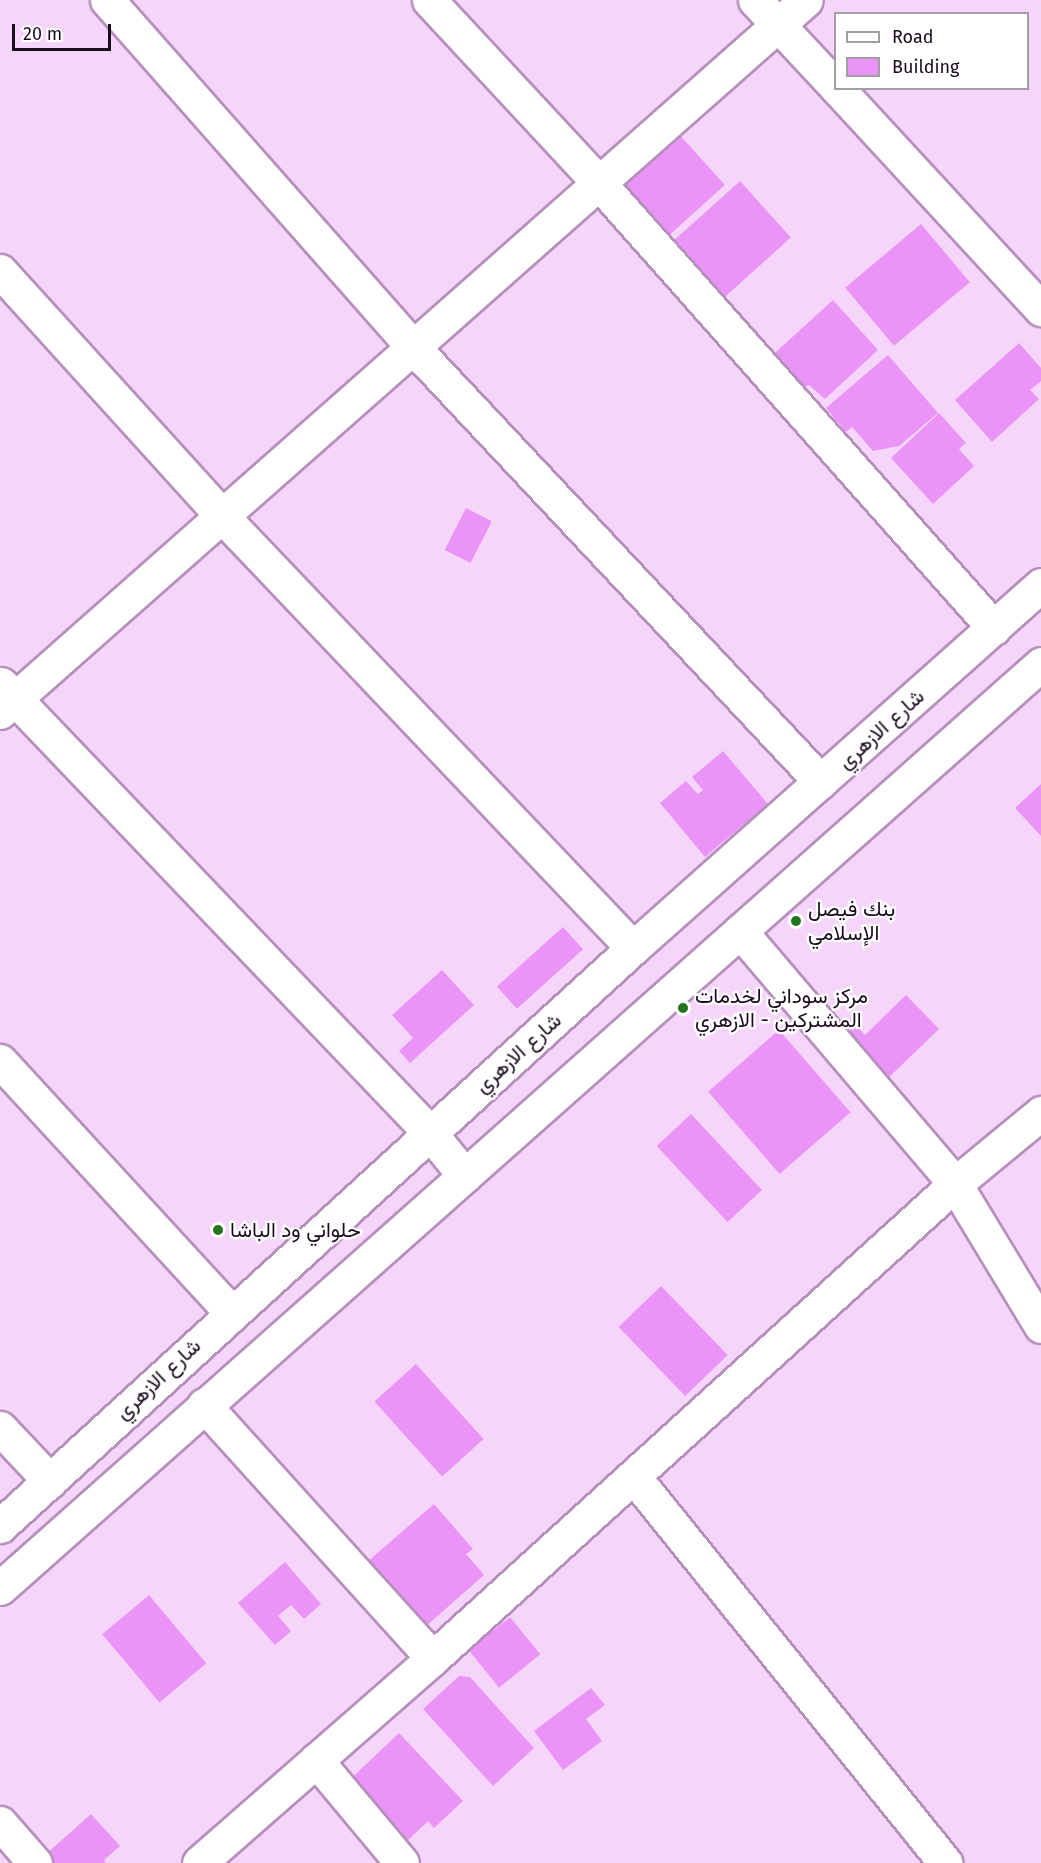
<!DOCTYPE html>
<meta charset="utf-8">
<style>
body{margin:0}
#map{position:relative;width:1041px;height:1863px;overflow:hidden;background:#f6d5fb;font-family:"Fira Sans",Vazirmatn,sans-serif}
div>[style]{position:absolute}
.building>*{inset:0;background:#ea94f7;transform-origin:0 0}
.roads{filter:drop-shadow(2px 0 #b78fbd) drop-shadow(-2px 0 #b78fbd) drop-shadow(0 2px #b78fbd) drop-shadow(0 -2px #b78fbd)}
.minor>*{height:33px;margin:-16.5px;padding:0 16.5px;transform-origin:16.5px;border-radius:16.5px;background:#fff}
.dots>*{width:16px;height:16px;translate:-50% -50%;box-sizing:border-box;border:3px solid #fff;border-radius:50%}
span{translate:-50% -50%;white-space:nowrap;text-align:center;line-height:1.15;-webkit-text-stroke:4.5px #fff;paint-order:stroke}
.street-label{font-size:21px;color:#190b1c}
.poi-label{font-size:21px;color:#190b1c}
.left{translate:0 -50%;text-align:left}
.legend{position:absolute;left:834px;top:12px;width:195px;height:78px;box-sizing:border-box;background:#fff;border:2px solid #a39da4;margin:0;padding:8px 10px;list-style:none;font-size:18px;color:#190b1c}
.legend li{display:flex;align-items:center;gap:12px;height:30px}
.legend b{width:30px;border:2px solid #a39da4}
.scale{position:absolute;left:12px;top:24px;width:99px;height:27px;box-sizing:border-box;border:3px solid #190b1c;border-top:0;padding-left:8px;font-size:18px;line-height:21px;white-space:nowrap;color:#190b1c;-webkit-text-stroke:4px #fff;paint-order:stroke}
</style>
<div id="map">
<div class="building">
<div style="left:678px;top:133px;width:70px;height:85px;rotate:48deg"></div>
<div style="left:740px;top:181px;width:76px;height:98px;rotate:48deg"></div>
<div style="left:921px;top:224px;width:76px;height:99px;rotate:50deg"></div>
<div style="clip-path:polygon(833px 300px,878px 350px,825px 399px,809px 385px,794px 392px,766px 361px)"></div>
<div style="clip-path:polygon(1019px 343px,1041px 368px,1041px 381px,1030px 390px,1039px 399px,992px 442px,955px 400px)"></div>
<div style="clip-path:polygon(888px 355px,938px 413px,899px 446px,873px 451px,852px 427px,846px 432px,826px 408px)"></div>
<div style="clip-path:polygon(939px 413px,966px 443px,959px 449px,974px 466px,933px 504px,891px 458px)"></div>
<div style="left:466px;top:508px;width:29px;height:47px;rotate:27deg"></div>
<div style="clip-path:polygon(723px 751px,768px 804px,705px 857px,660px 803px,686px 781px,698px 794px,703px 790px,692px 777px)"></div>
<div style="clip-path:polygon(1041px 784px,1041px 836px,1015px 808px)"></div>
<div style="left:563px;top:927px;width:30px;height:89px;rotate:48deg"></div>
<div style="clip-path:polygon(442px 970px,474px 1005px,410px 1063px,399px 1051px,413px 1038px,392px 1015px)"></div>
<div style="clip-path:polygon(906px 995px,939px 1029px,880px 1086px,832px 1036px,850px 1019px,865px 1035px)"></div>
<div style="left:779px;top:1030px;width:109px;height:94px;rotate:49deg"></div>
<div style="left:691px;top:1114px;width:104px;height:47px;rotate:47deg"></div>
<div style="left:661px;top:1286px;width:96px;height:59px;rotate:46deg"></div>
<div style="left:416px;top:1364px;width:101px;height:56px;rotate:48deg"></div>
<div style="clip-path:polygon(434px 1504px,473px 1549px,466px 1554px,484px 1575px,424px 1628px,367px 1562px)"></div>
<div style="clip-path:polygon(285px 1562px,321px 1604px,304px 1619px,291px 1605px,278px 1616px,291px 1631px,275px 1645px,238px 1603px)"></div>
<div style="left:149px;top:1595px;width:89px;height:61px;rotate:50deg"></div>
<div style="left:510px;top:1617px;width:48px;height:53px;rotate:51deg"></div>
<div style="clip-path:polygon(459px 1676px,470px 1677px,534px 1748px,493px 1786px,423px 1709px)"></div>
<div style="clip-path:polygon(591px 1688px,605px 1705px,586px 1719px,602px 1741px,563px 1770px,534px 1731px)"></div>
<div style="clip-path:polygon(399px 1733px,463px 1801px,434px 1828px,428px 1821px,398px 1850px,340px 1789px)"></div>
<div style="clip-path:polygon(91px 1814px,120px 1846px,104px 1860px,106px 1863px,51px 1863px,45px 1855px)"></div>
</div>
<div class="roads">
<div class="minor">
<div style="left:107px;top:0;width:463px;rotate:48.6deg"></div>
<div style="left:413px;top:347px;width:596px;rotate:46.83deg"></div>
<div style="left:429px;top:0;width:250px;rotate:47.1deg"></div>
<div style="left:599px;top:183px;width:595px;rotate:48.41deg"></div>
<div style="left:755px;top:0;width:119px;rotate:47deg"></div>
<div style="left:837px;top:88px;width:301px;rotate:47.3deg"></div>
<div style="left:0;top:271px;width:331px;rotate:47.8deg"></div>
<div style="left:222px;top:516px;width:596px;rotate:46.43deg"></div>
<div style="left:1px;top:684px;width:621px;rotate:46.3deg"></div>
<div style="left:430px;top:1133px;width:55px;rotate:50.9deg"></div>
<div style="left:0;top:712px;width:1075px;rotate:-41.46deg"></div>
<div style="left:740px;top:931px;width:332px;rotate:49.6deg"></div>
<div style="left:955px;top:1184px;width:166px;rotate:58.8deg"></div>
<div style="left:0;top:1061px;width:341px;rotate:47.4deg"></div>
<div style="left:204px;top:1405px;width:341px;rotate:47.9deg"></div>
<div style="left:0;top:1428px;width:73px;rotate:46.7deg"></div>
<div style="left:634px;top:1477px;width:496px;rotate:51.1deg"></div>
<div style="left:0;top:1526px;width:857px;rotate:-42.4deg"></div>
<div style="left:633px;top:948px;width:546px;rotate:-41.66deg"></div>
<div style="left:0;top:1588px;width:1392px;rotate:-41.59deg"></div>
<div style="left:316px;top:1760px;width:134px;rotate:50.1deg"></div>
<div style="left:0;top:1823px;width:53px;rotate:48.8deg"></div>
<div style="left:199px;top:1863px;width:311px;rotate:-41.2deg"></div>
<div style="left:433px;top:1658px;width:705px;rotate:-42.24deg"></div>
<div style="left:955px;top:1184px;width:112px;rotate:-39.5deg"></div>
</div>
</div>
<div class="dots">
<div style="left:796px;top:921px;background:#24751e"></div>
<div style="left:683px;top:1008px;background:#24751e"></div>
<div style="left:218px;top:1230px;background:#24751e"></div>
</div>
<div class="street-label">
<span style="left:881px;top:729px;rotate:-42deg">شارع الازهري</span>
<span style="left:518px;top:1053px;rotate:-42deg">شارع الازهري</span>
<span style="left:158px;top:1379px;rotate:-43deg">شارع الازهري</span>
</div>
<div class="poi-label">
<span class="left" style="left:808px;top:921px">بنك فيصل<br>الإسلامي</span>
<span class="left" style="left:695px;top:1008px">مركز سوداني لخدمات<br>المشتركين - الازهري</span>
<span class="left" style="left:230px;top:1230px">حلواني ود الباشا</span>
</div>
<ul class="legend">
<li><b style="height:8px;background:#fff"></b>Road</li>
<li><b style="height:16px;background:#ea94f7"></b>Building</li>
</ul>
<div class="scale">20 m</div>
</div>
